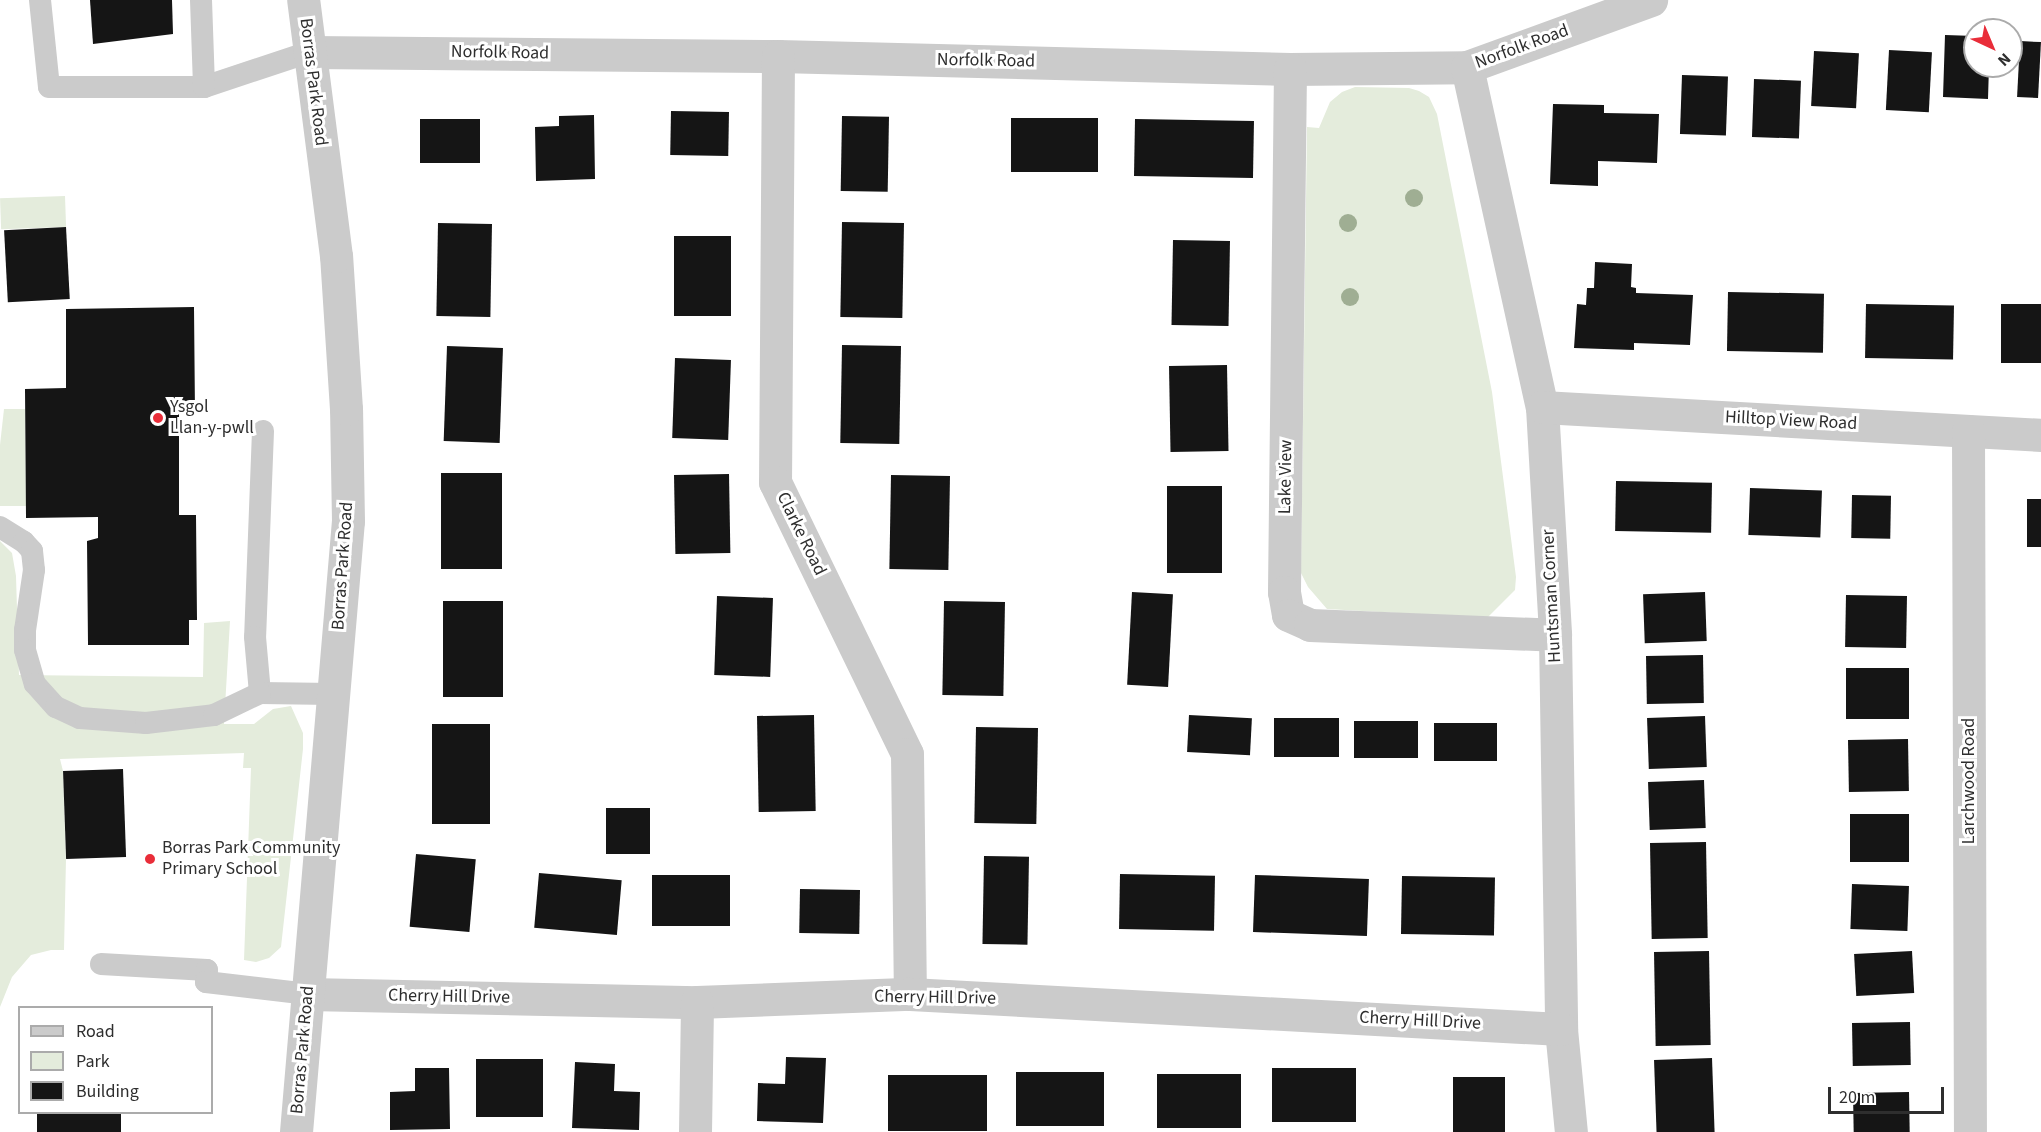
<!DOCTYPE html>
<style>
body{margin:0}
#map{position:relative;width:2041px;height:1132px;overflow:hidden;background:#fff;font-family:"Source Sans 3",sans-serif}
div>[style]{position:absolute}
.green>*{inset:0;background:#e4ecdc;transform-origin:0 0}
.building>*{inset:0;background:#151515;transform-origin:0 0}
.service>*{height:22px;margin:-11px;padding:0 11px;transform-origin:11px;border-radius:11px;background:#cbcbcb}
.minor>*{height:33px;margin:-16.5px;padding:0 16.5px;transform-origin:16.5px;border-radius:16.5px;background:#cbcbcb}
.tertiary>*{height:33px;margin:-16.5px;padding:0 16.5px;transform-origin:16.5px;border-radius:16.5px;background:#cbcbcb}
.trees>*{width:18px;height:18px;margin:-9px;border-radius:50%;background:#9fae93}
.dots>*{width:16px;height:16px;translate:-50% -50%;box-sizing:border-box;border:3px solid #fff;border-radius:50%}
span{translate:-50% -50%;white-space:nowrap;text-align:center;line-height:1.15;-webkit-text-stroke:6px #fff;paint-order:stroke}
.street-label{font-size:18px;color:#2e2e2e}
.poi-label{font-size:18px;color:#2e2e2e}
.left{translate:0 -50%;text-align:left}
.legend{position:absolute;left:18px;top:1006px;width:195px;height:108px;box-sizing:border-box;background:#fff;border:2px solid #ababab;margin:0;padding:8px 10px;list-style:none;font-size:18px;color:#2e2e2e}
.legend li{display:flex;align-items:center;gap:12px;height:30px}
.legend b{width:30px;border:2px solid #ababab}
.north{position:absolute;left:1963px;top:18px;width:60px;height:60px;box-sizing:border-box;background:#fff;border:2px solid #ababab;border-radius:50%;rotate:136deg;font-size:16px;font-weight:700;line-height:24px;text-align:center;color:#2e2e2e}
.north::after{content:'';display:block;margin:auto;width:21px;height:27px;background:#e92d39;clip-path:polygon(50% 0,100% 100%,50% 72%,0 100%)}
.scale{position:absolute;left:1828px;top:1087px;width:116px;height:27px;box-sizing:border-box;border:3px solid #2e2e2e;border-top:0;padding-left:8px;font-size:18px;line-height:21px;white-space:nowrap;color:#2e2e2e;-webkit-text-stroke:4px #fff;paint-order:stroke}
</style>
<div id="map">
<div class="green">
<div style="clip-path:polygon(1355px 87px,1409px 88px,1419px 91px,1429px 97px,1437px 114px,1492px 392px,1516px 577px,1515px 590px,1487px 618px,1327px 609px,1308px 587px,1301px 573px,1307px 127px,1319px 128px,1330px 102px,1342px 92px)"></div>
<div style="left:65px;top:196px;width:31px;height:65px;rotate:88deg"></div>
<div style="clip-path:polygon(4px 409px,25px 409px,26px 506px,0 506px,0 445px)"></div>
<div style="clip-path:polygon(0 541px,12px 553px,16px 576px,19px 675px,203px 677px,204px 623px,230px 621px,224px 724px,254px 724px,273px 709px,291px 706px,303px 733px,303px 749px,281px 947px,269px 958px,256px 962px,244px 960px,251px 768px,243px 768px,244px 753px,60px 759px,63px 771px,66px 859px,64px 950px,51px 950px,31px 955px,12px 977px,0 1007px)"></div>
</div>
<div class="building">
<div style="clip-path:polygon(90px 0,172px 0,173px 34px,93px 44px)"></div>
<div style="clip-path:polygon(1945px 35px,1975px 36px,1975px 66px,1989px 66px,1988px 99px,1943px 97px)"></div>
<div style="left:2020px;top:41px;width:21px;height:56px;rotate:3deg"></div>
<div style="left:1889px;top:50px;width:43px;height:60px;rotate:3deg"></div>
<div style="left:1814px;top:51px;width:45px;height:55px;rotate:3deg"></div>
<div style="left:1682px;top:75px;width:46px;height:59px;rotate:2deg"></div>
<div style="left:1754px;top:79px;width:47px;height:58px;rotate:2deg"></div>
<div style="clip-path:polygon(1553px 104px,1604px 105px,1604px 113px,1659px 114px,1657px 163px,1598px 161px,1598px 186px,1550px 184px)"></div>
<div style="left:671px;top:111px;width:58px;height:44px;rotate:1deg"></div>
<div style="clip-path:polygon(594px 115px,595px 179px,536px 181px,535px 127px,559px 126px,559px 116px)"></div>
<div style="left:842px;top:116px;width:47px;height:75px;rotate:1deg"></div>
<div style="left:1011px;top:118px;width:87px;height:54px"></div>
<div style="left:420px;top:119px;width:60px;height:44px"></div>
<div style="left:1135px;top:119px;width:119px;height:57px;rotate:1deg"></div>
<div style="left:842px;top:222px;width:62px;height:95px;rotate:1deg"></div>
<div style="left:438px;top:223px;width:54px;height:93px;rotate:1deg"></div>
<div style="left:66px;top:227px;width:72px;height:62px;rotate:87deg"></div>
<div style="left:674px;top:236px;width:57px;height:80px"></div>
<div style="left:1173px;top:240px;width:57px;height:85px;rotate:1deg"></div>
<div style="clip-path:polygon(1595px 262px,1632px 264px,1631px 287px,1636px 288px,1636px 293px,1693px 295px,1690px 345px,1634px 343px,1634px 350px,1574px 348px,1577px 304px,1586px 305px,1587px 288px,1594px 288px)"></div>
<div style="left:1728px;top:292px;width:96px;height:59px;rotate:1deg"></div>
<div style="left:1866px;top:304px;width:88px;height:54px;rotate:1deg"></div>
<div style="left:2001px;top:304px;width:40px;height:59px"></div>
<div style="clip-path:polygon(194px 307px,195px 414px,179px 414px,179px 515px,196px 515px,197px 620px,189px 620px,189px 645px,88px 645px,87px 541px,98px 538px,98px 517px,26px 518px,25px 389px,66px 388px,66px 309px)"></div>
<div style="left:842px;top:345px;width:59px;height:98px;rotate:1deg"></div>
<div style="left:447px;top:346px;width:56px;height:95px;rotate:2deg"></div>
<div style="left:675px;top:358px;width:56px;height:80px;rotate:2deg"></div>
<div style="left:1227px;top:365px;width:86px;height:58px;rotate:89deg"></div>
<div style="left:441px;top:473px;width:61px;height:96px"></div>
<div style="left:729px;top:474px;width:79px;height:55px;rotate:89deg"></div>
<div style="left:891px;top:475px;width:59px;height:94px;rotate:1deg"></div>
<div style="left:1616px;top:481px;width:96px;height:50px;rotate:1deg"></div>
<div style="left:1167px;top:486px;width:55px;height:87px"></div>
<div style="left:1750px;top:488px;width:72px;height:47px;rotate:2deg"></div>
<div style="left:1852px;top:495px;width:39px;height:43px;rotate:1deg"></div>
<div style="left:2027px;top:499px;width:14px;height:48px"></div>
<div style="left:1132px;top:592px;width:41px;height:93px;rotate:3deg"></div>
<div style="left:1705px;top:592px;width:49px;height:62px;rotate:88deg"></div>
<div style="left:1846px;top:595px;width:61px;height:52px;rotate:1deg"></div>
<div style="left:717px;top:596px;width:56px;height:79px;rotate:2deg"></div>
<div style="left:443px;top:601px;width:60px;height:96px"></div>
<div style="left:944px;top:601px;width:61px;height:94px;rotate:1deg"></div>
<div style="left:1703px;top:655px;width:48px;height:57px;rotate:89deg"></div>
<div style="left:1909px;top:668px;width:51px;height:63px;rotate:90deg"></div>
<div style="left:814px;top:715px;width:96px;height:57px;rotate:89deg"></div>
<div style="left:1189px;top:715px;width:63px;height:37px;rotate:3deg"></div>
<div style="left:1705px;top:716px;width:51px;height:58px;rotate:88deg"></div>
<div style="left:1274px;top:718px;width:65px;height:39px"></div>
<div style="left:1354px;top:721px;width:64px;height:37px"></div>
<div style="left:1434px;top:723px;width:63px;height:38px"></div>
<div style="left:432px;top:724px;width:58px;height:100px"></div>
<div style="left:976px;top:727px;width:62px;height:96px;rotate:1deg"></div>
<div style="left:1908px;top:739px;width:52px;height:60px;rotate:89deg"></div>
<div style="left:123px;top:769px;width:88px;height:60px;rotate:88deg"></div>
<div style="left:1704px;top:780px;width:48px;height:56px;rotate:88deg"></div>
<div style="left:650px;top:808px;width:46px;height:44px;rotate:90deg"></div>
<div style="left:1909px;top:814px;width:48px;height:59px;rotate:90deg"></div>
<div style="left:1706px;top:842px;width:96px;height:56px;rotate:89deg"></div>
<div style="left:416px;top:854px;width:60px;height:73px;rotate:5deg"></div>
<div style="left:984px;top:856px;width:45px;height:88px;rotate:1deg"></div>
<div style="left:539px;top:873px;width:83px;height:55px;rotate:5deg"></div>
<div style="left:1120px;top:874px;width:95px;height:55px;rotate:1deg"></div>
<div style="left:730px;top:875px;width:51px;height:78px;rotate:90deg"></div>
<div style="left:1255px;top:875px;width:114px;height:57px;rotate:2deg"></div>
<div style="left:1402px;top:876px;width:93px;height:58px;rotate:1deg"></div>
<div style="left:1852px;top:884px;width:57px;height:45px;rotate:2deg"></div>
<div style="left:800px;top:889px;width:60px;height:44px;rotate:1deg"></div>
<div style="left:1709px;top:951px;width:94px;height:55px;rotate:89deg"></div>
<div style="left:1912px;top:951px;width:42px;height:58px;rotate:87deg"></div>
<div style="left:1910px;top:1022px;width:43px;height:58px;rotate:89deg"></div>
<div style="clip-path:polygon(786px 1057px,826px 1058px,823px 1123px,757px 1121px,758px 1083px,785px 1084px)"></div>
<div style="left:1712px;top:1058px;width:74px;height:58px;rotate:88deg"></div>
<div style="left:476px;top:1059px;width:67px;height:58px"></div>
<div style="clip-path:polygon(575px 1062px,615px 1064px,614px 1091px,640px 1092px,639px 1130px,572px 1128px)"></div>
<div style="clip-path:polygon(415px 1068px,449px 1068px,450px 1129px,390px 1130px,390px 1092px,415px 1091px)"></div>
<div style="left:1272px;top:1068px;width:84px;height:54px"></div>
<div style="left:1016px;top:1072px;width:88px;height:54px"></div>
<div style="left:1157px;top:1074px;width:84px;height:54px"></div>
<div style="left:987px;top:1075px;width:56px;height:99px;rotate:90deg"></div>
<div style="left:1453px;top:1077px;width:52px;height:55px"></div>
<div style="left:1909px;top:1092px;width:40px;height:56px;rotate:89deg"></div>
<div style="left:37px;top:1112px;width:84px;height:20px"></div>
</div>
<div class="service">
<div style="left:40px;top:0;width:87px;rotate:84.1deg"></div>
<div style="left:49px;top:87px;width:155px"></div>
<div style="left:204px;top:87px;width:111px;rotate:-18.4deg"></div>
<div style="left:201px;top:0;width:87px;rotate:88deg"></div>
<div style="left:263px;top:431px;width:206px;rotate:92.2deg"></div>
<div style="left:255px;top:637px;width:56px;rotate:84.9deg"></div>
<div style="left:260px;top:693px;width:73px;rotate:0.8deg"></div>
<div style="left:0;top:527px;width:28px;rotate:32deg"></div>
<div style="left:24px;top:542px;width:12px;rotate:48deg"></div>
<div style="left:32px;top:551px;width:19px;rotate:84deg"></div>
<div style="left:34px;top:570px;width:61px;rotate:98.5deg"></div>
<div style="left:25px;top:630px;width:20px;rotate:90deg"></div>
<div style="left:25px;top:650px;width:35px;rotate:74deg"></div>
<div style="left:35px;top:684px;width:31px;rotate:48deg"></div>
<div style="left:56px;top:707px;width:26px;rotate:25deg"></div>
<div style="left:80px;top:718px;width:66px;rotate:4.3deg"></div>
<div style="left:146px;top:723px;width:68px;rotate:-6.7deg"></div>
<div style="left:214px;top:715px;width:51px;rotate:-25.6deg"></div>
<div style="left:101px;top:964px;width:106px;rotate:3.2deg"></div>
<div style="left:207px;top:970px;width:12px;rotate:95deg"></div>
<div style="left:206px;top:982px;width:103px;rotate:6.7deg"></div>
</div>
<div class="minor">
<div style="left:309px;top:52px;width:469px;rotate:0.5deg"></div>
<div style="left:778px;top:56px;width:512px;rotate:1.45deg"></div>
<div style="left:1290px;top:69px;width:177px;rotate:-0.6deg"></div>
<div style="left:1467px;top:67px;width:196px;rotate:-20deg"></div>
<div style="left:778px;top:56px;width:426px;rotate:90.4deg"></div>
<div style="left:775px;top:482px;width:302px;rotate:64.1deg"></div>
<div style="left:907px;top:754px;width:240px;rotate:89.3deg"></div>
<div style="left:1467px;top:67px;width:348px;rotate:77.6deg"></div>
<div style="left:1542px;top:407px;width:228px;rotate:86.7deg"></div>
<div style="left:1555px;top:635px;width:394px;rotate:89.1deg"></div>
<div style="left:1561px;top:1029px;width:103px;rotate:84.5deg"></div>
<div style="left:1290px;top:69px;width:523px;rotate:90.66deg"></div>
<div style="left:1284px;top:592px;width:23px;rotate:80deg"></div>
<div style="left:1288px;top:615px;width:24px;rotate:24deg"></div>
<div style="left:1310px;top:625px;width:245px;rotate:2.3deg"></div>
<div style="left:1542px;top:407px;width:500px;rotate:3.2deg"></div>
<div style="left:1968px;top:431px;width:701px;rotate:89.84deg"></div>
<div style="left:308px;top:994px;width:389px;rotate:1.2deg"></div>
<div style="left:697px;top:1002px;width:213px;rotate:-2.2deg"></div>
<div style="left:910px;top:994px;width:652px;rotate:3.08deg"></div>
<div style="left:695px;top:1132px;width:130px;rotate:-89.1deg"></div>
</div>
<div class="tertiary">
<div style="left:296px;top:1132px;width:613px;rotate:-85.14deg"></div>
<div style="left:348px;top:521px;width:112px;rotate:-91deg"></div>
<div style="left:346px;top:409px;width:153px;rotate:-93.7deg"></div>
<div style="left:336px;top:256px;width:258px;rotate:-97.3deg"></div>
</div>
<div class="trees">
<div style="left:1414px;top:198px"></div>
<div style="left:1348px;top:223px"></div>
<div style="left:1350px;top:297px"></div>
</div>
<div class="dots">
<div style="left:158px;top:418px;background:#e92d39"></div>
<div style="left:150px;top:859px;background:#e92d39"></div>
</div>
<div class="street-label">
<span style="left:1522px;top:47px;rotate:-20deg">Norfolk Road</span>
<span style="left:500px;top:53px;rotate:1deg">Norfolk Road</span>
<span style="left:986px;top:61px;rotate:1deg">Norfolk Road</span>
<span style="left:313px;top:82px;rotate:83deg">Borras Park Road</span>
<span style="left:1791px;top:421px;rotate:3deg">Hilltop View Road</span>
<span style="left:1286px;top:477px;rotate:-89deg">Lake View</span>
<span style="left:801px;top:534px;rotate:64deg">Clarke Road</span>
<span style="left:343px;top:566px;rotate:-86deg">Borras Park Road</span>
<span style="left:1552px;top:596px;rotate:-93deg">Huntsman Corner</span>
<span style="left:1969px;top:781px;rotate:-90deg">Larchwood Road</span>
<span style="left:449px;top:997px;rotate:1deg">Cherry Hill Drive</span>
<span style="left:935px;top:998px;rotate:1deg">Cherry Hill Drive</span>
<span style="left:1420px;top:1021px;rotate:3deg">Cherry Hill Drive</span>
<span style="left:303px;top:1050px;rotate:-85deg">Borras Park Road</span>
</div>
<div class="poi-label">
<span class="left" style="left:170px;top:418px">Ysgol<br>Llan-y-pwll</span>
<span class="left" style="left:162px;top:859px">Borras Park Community<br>Primary School</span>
</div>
<ul class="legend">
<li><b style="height:8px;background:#cbcbcb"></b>Road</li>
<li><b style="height:16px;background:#e4ecdc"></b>Park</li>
<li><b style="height:16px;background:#151515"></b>Building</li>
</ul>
<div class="north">N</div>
<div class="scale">20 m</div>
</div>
